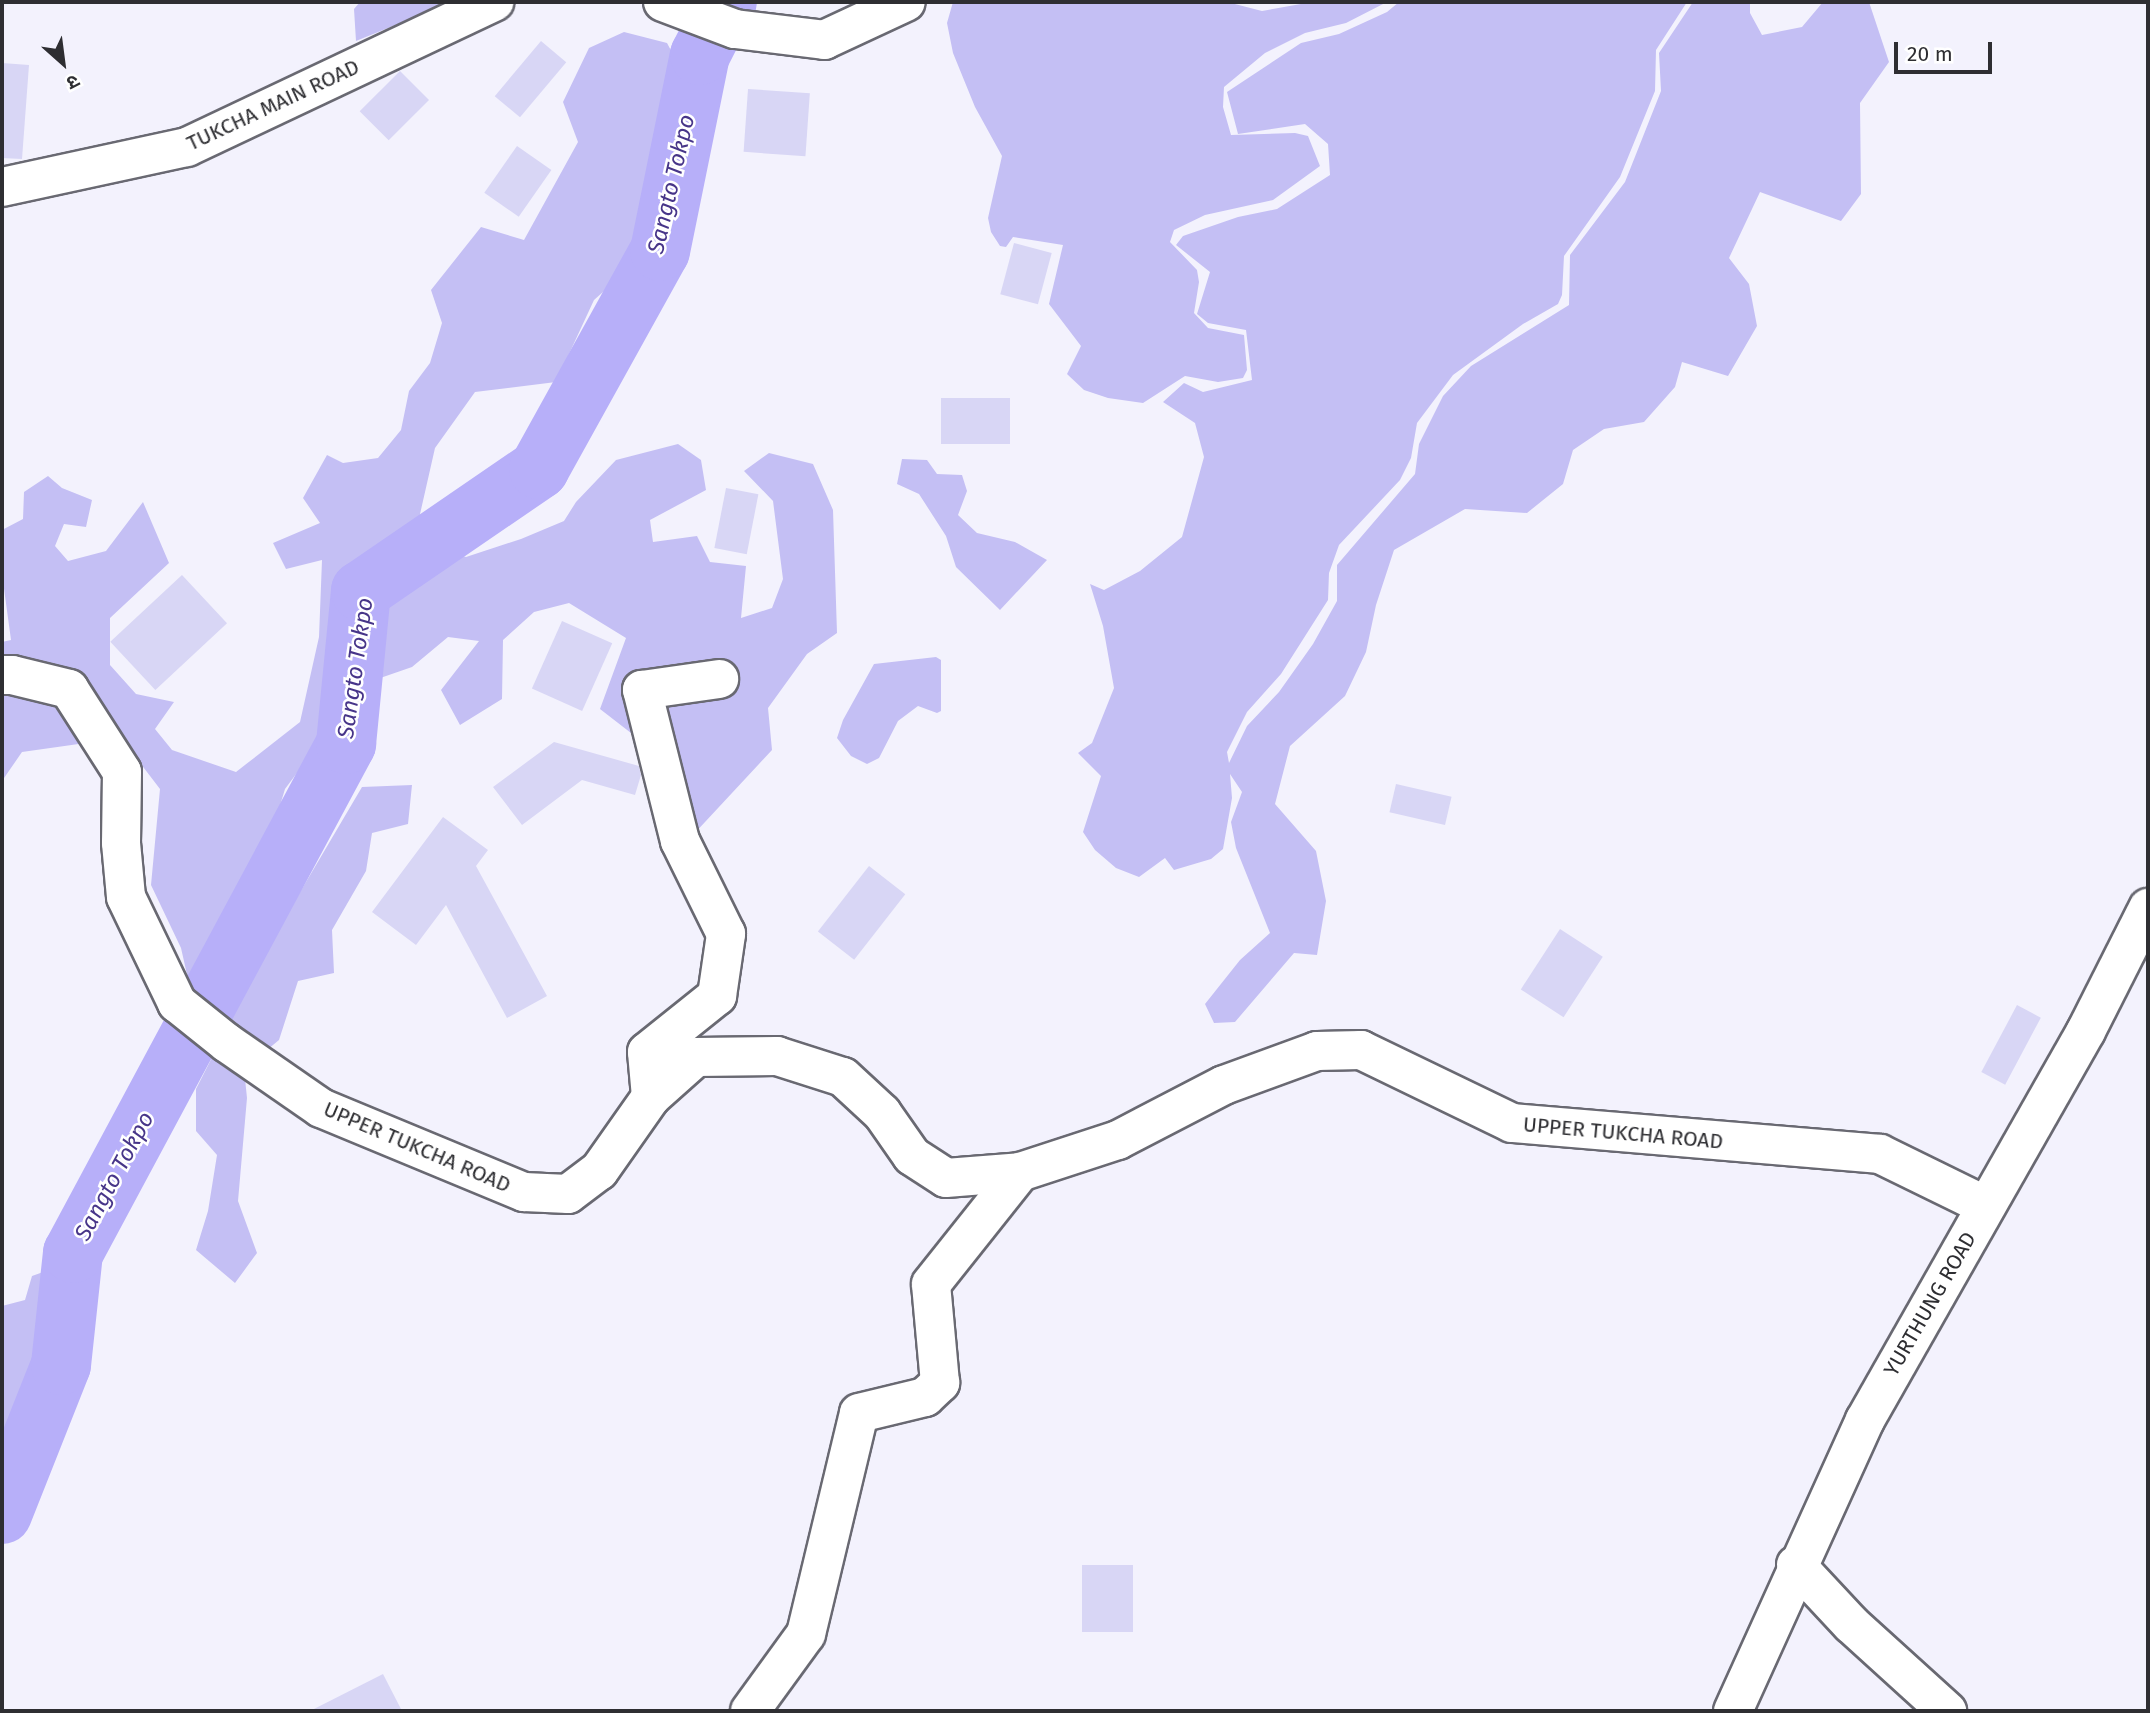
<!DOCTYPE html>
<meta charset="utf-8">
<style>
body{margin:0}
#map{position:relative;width:2150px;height:1713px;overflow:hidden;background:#f3f2fd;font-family:"Fira Sans","Noto Sans Devanagari",sans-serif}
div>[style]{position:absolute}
.green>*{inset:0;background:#c4bff4}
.river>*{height:60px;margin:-30px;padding:0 30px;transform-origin:30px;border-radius:30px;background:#b7aff9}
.building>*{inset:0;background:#d8d6f5;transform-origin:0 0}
.roads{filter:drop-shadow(2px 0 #696972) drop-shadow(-2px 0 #696972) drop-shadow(0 2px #696972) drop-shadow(0 -2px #696972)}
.minor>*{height:38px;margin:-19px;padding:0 19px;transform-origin:19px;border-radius:19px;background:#fff}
.major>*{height:38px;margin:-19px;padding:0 19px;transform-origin:19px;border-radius:19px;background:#fff}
span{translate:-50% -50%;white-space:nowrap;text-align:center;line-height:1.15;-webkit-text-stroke:5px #fff;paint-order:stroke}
.street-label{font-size:21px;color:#2e2e32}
.water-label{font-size:23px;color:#473589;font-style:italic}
.frame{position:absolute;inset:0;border:4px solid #2e2e32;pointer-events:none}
.north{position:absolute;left:28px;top:28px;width:70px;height:70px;-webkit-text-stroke:5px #fff;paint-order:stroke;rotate:152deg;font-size:19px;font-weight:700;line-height:28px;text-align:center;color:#2e2e32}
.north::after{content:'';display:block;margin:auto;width:24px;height:32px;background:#2e2e32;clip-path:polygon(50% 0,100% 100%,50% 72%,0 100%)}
.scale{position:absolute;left:1894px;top:42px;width:98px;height:32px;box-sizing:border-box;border:4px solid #2e2e32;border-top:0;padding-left:9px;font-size:21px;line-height:24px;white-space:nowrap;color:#2e2e32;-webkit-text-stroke:5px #fff;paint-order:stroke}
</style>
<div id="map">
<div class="green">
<div style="clip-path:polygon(360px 2px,452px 2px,356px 41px,354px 9px)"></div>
<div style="clip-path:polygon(953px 2px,1227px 2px,1262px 11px,1312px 2px,1387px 2px,1346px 23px,1305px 33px,1265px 53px,1224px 87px,1223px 107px,1231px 135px,1295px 133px,1308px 136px,1320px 166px,1273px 200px,1205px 215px,1174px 230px,1170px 242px,1197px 270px,1199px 282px,1194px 313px,1208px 328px,1244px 335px,1247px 370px,1243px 378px,1218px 382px,1185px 376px,1143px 403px,1108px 398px,1084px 390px,1067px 374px,1081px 346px,1049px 304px,1063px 245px,1013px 237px,1006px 247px,1000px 246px,991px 232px,988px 218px,1002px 156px,975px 107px,953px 53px,947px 23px)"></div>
<div style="clip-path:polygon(1399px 2px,1687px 2px,1656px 50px,1655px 91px,1620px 177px,1564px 256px,1562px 295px,1558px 304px,1523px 324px,1453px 375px,1417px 423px,1411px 458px,1400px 480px,1339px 545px,1329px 573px,1328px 600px,1281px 674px,1247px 712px,1227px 752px,1229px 763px,1247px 726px,1279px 692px,1313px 644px,1337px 601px,1337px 565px,1415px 474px,1419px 444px,1443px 396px,1471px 366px,1569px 305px,1570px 255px,1625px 182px,1661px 91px,1659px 53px,1693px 2px,1750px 2px,1750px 13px,1762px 35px,1802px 27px,1823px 2px,1869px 2px,1889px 62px,1860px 103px,1861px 194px,1841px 221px,1760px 192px,1729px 258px,1749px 284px,1757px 326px,1728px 376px,1682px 362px,1675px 387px,1644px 422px,1604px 429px,1573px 450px,1563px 484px,1527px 513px,1465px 509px,1394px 550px,1376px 605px,1366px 652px,1345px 696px,1290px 746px,1275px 804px,1316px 851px,1326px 901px,1317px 955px,1294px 953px,1235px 1022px,1214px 1023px,1205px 1004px,1240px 960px,1270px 933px,1236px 848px,1231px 822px,1242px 792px,1230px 774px,1232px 798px,1223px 849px,1211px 859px,1174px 870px,1165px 858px,1139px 877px,1116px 868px,1095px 850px,1083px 832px,1101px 776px,1078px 753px,1092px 743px,1114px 688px,1103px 626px,1090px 584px,1104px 590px,1140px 571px,1182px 537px,1204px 457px,1195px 423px,1163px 402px,1184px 383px,1203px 392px,1252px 380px,1246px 330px,1208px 323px,1197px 314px,1210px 272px,1176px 245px,1183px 236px,1238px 217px,1277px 209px,1330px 175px,1328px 144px,1305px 124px,1238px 134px,1227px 92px,1301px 43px,1339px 34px,1387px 12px)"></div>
<div style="clip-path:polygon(624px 32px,667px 43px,683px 73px,662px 176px,632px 266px,594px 300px,556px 382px,475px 392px,435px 448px,418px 523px,447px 551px,466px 557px,521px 539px,564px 521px,576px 502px,616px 460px,678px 444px,701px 460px,706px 490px,650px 520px,653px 542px,697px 536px,710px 562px,746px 566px,741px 618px,772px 608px,783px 579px,773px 501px,744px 471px,769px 453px,813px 464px,833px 510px,837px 633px,807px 654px,768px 708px,772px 750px,692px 836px,670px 813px,631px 733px,600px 709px,626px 638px,569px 603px,534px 612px,503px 640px,502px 699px,460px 725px,441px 690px,479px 641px,448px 637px,412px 667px,337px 693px,323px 738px,285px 789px,271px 835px,245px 886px,218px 936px,188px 979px,181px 948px,151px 885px,160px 789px,121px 738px,22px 752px,2px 781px,2px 642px,11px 640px,2px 574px,2px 530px,23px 519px,24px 492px,48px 476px,62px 488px,92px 500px,86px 527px,64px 524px,55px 546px,68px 561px,106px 551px,143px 502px,169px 563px,110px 618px,110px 665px,136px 694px,174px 702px,155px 729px,172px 750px,236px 772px,300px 722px,319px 637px,322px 560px,286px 569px,273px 543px,320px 523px,303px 498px,327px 455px,343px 463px,378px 458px,401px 430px,409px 391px,430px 363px,442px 323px,431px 290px,481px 227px,524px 240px,578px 142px,563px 102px,589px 48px)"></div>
<div style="clip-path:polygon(902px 459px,927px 460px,937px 474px,962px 475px,967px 491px,958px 515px,977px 533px,1015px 542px,1047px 560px,1000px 610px,956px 567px,946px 536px,919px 494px,897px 484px)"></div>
<div style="clip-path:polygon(936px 657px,941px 660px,941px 711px,937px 713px,918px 706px,898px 721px,879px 758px,867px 764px,851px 756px,837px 738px,843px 720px,874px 664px)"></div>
<div style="clip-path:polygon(412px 785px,408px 824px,372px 833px,366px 871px,332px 930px,334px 973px,298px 981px,279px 1040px,244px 1069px,247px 1098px,238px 1201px,257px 1253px,235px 1283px,196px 1250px,208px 1211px,217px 1155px,196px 1131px,196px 1089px,273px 938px,362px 787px)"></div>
<div style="clip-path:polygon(46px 1271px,51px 1351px,33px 1411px,2px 1480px,2px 1306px,25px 1300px,32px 1276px)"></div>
</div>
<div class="river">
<div style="left:2px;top:1514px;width:160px;rotate:-68.4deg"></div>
<div style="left:61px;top:1365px;width:113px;rotate:-83.9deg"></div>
<div style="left:73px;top:1253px;width:578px;rotate:-61.79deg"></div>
<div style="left:346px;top:744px;width:154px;rotate:-84.4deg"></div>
<div style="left:361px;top:591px;width:216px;rotate:-34.4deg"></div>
<div style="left:539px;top:469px;width:249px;rotate:-61deg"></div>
<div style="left:660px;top:251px;width:200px;rotate:-78.5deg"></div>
<div style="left:700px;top:55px;width:59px;rotate:-63deg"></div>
</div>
<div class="building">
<div style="left:541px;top:41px;width:33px;height:72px;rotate:40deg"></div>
<div style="clip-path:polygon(2px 63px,29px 65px,22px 159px,2px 158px)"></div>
<div style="left:400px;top:71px;width:41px;height:57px;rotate:45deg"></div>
<div style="left:748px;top:89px;width:62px;height:63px;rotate:4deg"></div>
<div style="left:517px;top:146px;width:42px;height:57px;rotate:35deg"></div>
<div style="left:1014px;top:243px;width:39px;height:53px;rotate:15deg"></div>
<div style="left:941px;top:398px;width:69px;height:46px"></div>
<div style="left:726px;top:488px;width:33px;height:61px;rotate:11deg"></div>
<div style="left:182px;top:575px;width:66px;height:98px;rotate:47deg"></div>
<div style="left:562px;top:621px;width:55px;height:74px;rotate:24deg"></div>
<div style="clip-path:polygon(554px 742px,639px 766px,641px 775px,635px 795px,582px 780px,522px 825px,493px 787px)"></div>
<div style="left:1396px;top:784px;width:57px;height:29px;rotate:13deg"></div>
<div style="clip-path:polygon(443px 817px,488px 850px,476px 866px,547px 996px,507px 1018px,446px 905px,416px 945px,372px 912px)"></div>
<div style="left:869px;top:866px;width:46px;height:83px;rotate:38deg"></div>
<div style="left:1560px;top:929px;width:51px;height:72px;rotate:33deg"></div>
<div style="left:2017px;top:1005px;width:27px;height:76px;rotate:28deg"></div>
<div style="left:1133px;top:1565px;width:67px;height:51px;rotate:90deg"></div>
<div style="clip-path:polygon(383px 1674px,402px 1711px,310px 1711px)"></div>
</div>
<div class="roads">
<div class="minor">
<div style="left:663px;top:2px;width:77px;rotate:20.6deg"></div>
<div style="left:735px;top:29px;width:90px;rotate:7deg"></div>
<div style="left:824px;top:40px;width:90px;rotate:-24.9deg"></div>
<div style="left:2px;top:187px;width:189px;rotate:-12.2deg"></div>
<div style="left:187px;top:147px;width:340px;rotate:-25.3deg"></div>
<div style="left:2px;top:675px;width:10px"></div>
<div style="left:12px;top:675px;width:59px;rotate:13.8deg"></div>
<div style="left:69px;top:689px;width:98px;rotate:57.4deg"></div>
<div style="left:122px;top:772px;width:71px;rotate:90.8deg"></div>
<div style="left:121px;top:843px;width:54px;rotate:84.7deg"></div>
<div style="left:126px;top:897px;width:118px;rotate:64.3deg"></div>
<div style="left:177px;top:1003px;width:64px;rotate:38.7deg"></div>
<div style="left:227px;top:1043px;width:114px;rotate:34.7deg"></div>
<div style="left:321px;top:1108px;width:220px;rotate:22.5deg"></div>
<div style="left:524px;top:1192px;width:44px;rotate:2.6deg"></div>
<div style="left:568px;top:1194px;width:39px;rotate:-37deg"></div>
<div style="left:599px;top:1171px;width:90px;rotate:-54.9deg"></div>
<div style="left:651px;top:1097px;width:60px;rotate:-41.6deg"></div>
<div style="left:696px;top:1057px;width:81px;rotate:-0.7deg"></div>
<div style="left:777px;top:1056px;width:69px;rotate:17.7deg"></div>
<div style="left:843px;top:1077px;width:53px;rotate:42.7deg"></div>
<div style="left:882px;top:1113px;width:52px;rotate:55.1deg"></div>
<div style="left:912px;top:1156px;width:40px;rotate:32.9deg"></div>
<div style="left:946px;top:1178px;width:74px;rotate:-4.6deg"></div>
<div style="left:1020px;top:1172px;width:103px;rotate:-18.1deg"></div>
<div style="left:1118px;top:1140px;width:119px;rotate:-27.4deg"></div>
<div style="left:1224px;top:1085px;width:99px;rotate:-20.1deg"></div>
<div style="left:1317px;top:1051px;width:44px;rotate:-1.3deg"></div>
<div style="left:1361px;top:1050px;width:168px;rotate:25.8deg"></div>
<div style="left:1512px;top:1123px;width:369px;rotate:4.8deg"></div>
<div style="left:1880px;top:1154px;width:118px;rotate:26.1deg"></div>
<div style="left:651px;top:1097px;width:45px;rotate:-95.1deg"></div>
<div style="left:647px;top:1052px;width:90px;rotate:-38.7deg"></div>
<div style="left:717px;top:996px;width:63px;rotate:-81.7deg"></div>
<div style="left:726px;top:934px;width:104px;rotate:-116.3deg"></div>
<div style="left:680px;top:841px;width:156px;rotate:-104.1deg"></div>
<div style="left:642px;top:690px;width:78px;rotate:-8.1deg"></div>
<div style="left:1796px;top:1565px;width:81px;rotate:47deg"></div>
<div style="left:1851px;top:1624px;width:130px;rotate:42.2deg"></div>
<div style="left:750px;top:1711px;width:95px;rotate:-54deg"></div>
<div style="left:806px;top:1634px;width:227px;rotate:-76.5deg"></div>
<div style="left:859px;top:1413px;width:68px;rotate:-13.6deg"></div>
<div style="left:925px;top:1397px;width:21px;rotate:-43deg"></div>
<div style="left:940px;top:1383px;width:99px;rotate:-95.2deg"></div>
<div style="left:931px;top:1284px;width:143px;rotate:-51.5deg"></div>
</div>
<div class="major">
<div style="left:1733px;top:1711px;width:320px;rotate:-65.6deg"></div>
<div style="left:1865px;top:1420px;width:447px;rotate:-60.4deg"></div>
<div style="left:2086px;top:1031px;width:138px;rotate:-63.2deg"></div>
</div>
</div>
<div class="street-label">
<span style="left:273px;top:105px;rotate:-25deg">TUKCHA MAIN ROAD</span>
<span style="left:1623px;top:1133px;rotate:5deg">UPPER TUKCHA ROAD</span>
<span style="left:417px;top:1147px;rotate:23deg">UPPER TUKCHA ROAD</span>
<span style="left:1930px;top:1304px;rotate:-60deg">YURTHUNG ROAD</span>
</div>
<div class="water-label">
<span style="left:671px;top:184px;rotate:-77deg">Sangto Tokpo</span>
<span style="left:355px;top:668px;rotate:-82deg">Sangto Tokpo</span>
<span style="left:114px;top:1176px;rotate:-62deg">Sangto Tokpo</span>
</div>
<div class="frame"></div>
<div class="north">उ</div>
<div class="scale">20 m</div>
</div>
